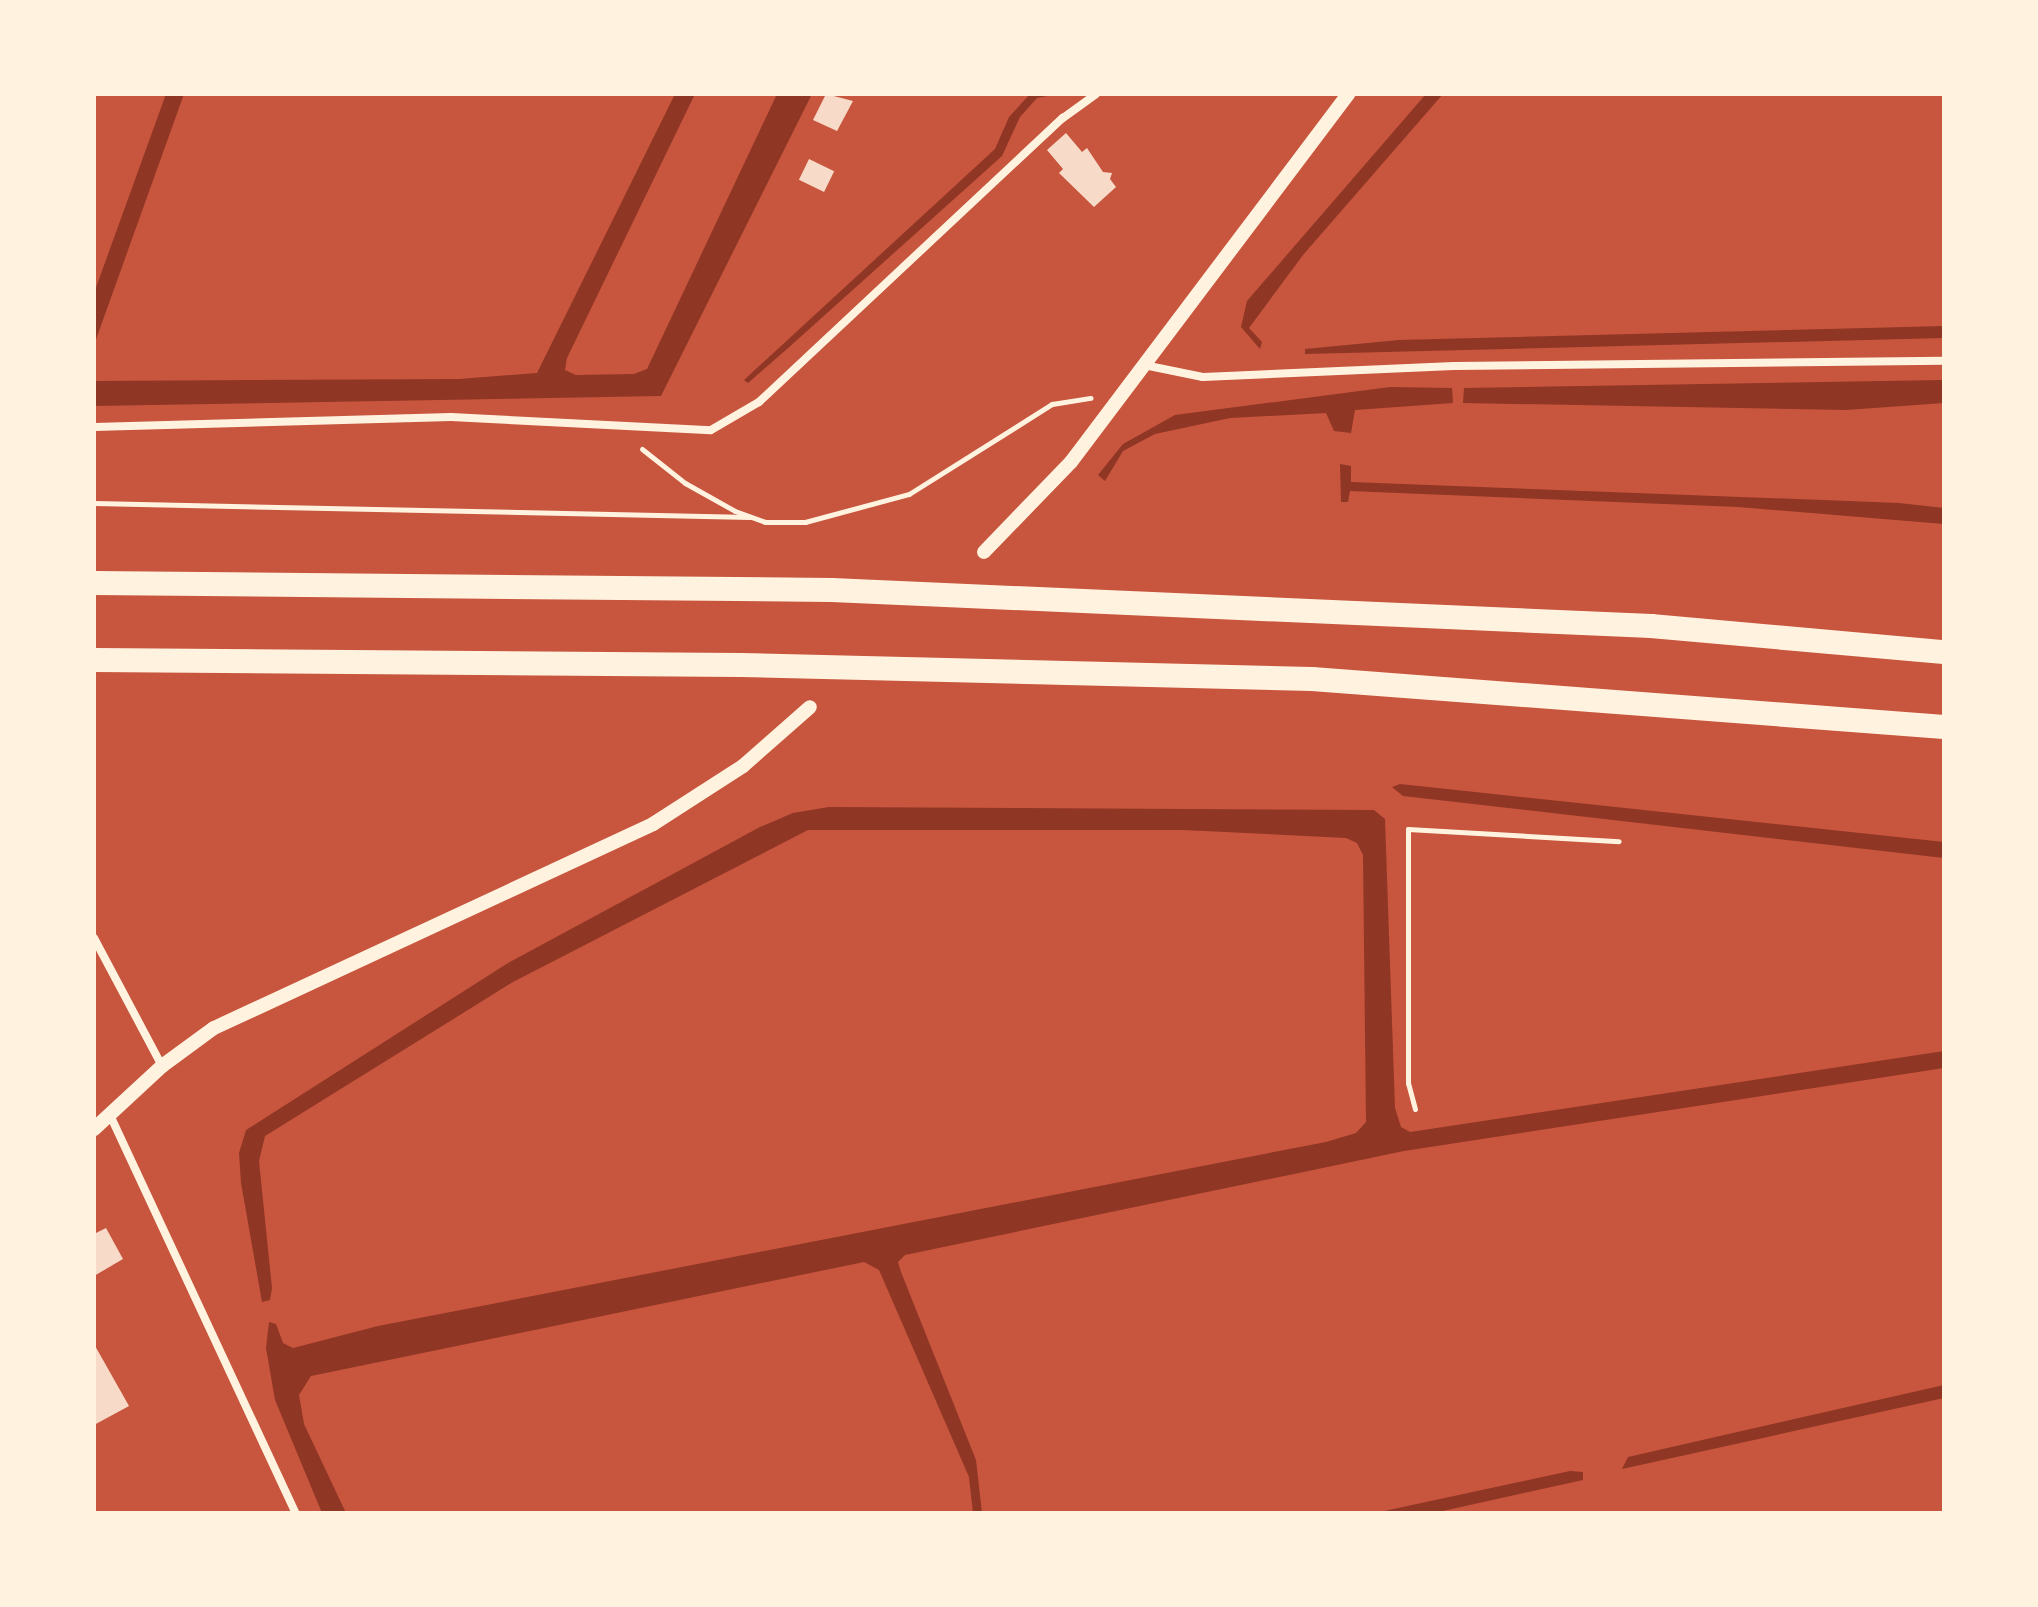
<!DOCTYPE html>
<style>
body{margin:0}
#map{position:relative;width:2038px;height:1607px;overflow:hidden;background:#c8553d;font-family:"IBM Plex Sans",sans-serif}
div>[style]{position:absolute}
.water>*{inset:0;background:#8f3625}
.building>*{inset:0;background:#f7dbc8;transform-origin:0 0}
.path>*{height:5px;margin:-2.5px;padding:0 2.5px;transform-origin:2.5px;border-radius:2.5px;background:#fff3e0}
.minor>*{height:8px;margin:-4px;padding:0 4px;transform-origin:4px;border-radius:4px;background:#fff3e0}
.tertiary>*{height:14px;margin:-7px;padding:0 7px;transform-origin:7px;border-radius:7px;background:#fff3e0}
.motorway>*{height:24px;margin:-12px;padding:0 12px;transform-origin:12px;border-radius:12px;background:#fff3e0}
span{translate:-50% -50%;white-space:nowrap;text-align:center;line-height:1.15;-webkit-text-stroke:6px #fff3e0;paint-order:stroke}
.frame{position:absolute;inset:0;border:96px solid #fff3e0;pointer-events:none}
</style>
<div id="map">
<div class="water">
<div style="clip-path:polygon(166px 94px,184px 94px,94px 345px,94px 293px)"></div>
<div style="clip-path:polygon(675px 94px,695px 94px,567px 358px,565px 370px,576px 375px,634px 374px,647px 369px,777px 94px,812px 94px,661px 396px,94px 406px,94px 381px,459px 379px,537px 373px)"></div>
<div style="clip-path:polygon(1030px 94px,1058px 94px,1037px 98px,1020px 117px,1002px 156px,787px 349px,748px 383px,744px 380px,995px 149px,1009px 117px)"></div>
<div style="clip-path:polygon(1426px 94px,1443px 94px,1303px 255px,1249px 328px,1262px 342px,1260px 349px,1241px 327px,1247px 301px)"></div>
<div style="clip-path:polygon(1944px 326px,1944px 338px,1305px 354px,1305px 349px,1399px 340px)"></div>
<div style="clip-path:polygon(1944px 380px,1944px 403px,1846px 410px,1463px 403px,1464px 388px)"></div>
<div style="clip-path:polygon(1390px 387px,1452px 388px,1453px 403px,1355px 410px,1351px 433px,1334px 431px,1326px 413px,1230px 418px,1155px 434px,1123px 451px,1105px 481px,1098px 475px,1123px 444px,1175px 415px)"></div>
<div style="clip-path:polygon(1340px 464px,1351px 466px,1351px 482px,1899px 503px,1944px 508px,1944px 524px,1738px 507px,1350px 491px,1348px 502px,1341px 502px)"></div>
<div style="clip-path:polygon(1400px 784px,1944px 842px,1944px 858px,1403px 796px,1392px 787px)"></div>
<div style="clip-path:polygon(829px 807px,1374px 810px,1385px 819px,1395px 1108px,1401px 1127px,1410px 1132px,1944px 1051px,1944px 1068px,1404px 1151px,905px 1255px,898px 1262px,901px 1272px,976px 1460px,982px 1513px,973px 1513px,969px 1477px,879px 1270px,864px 1262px,311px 1376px,299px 1395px,304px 1424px,346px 1513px,322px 1513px,275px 1400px,266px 1348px,269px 1322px,276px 1324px,283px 1343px,293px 1348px,378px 1326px,1326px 1142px,1356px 1133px,1366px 1122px,1363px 855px,1357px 843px,1346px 838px,1183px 830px,808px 830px,513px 982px,265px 1136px,259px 1161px,272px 1288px,270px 1300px,262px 1302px,241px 1183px,239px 1153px,246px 1130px,508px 963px,760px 827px,793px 813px)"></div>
<div style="clip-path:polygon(1944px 1385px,1944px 1398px,1622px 1469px,1628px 1457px)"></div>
<div style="clip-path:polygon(1570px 1471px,1583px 1472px,1583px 1480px,1434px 1513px,1375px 1513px)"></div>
</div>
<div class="building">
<div style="clip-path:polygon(826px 94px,853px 101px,837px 131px,813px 120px)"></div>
<div style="clip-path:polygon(1066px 133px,1082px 152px,1087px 148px,1103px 172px,1112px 173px,1110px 179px,1116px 187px,1094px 207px,1059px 173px,1063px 169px,1047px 150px)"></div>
<div style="left:809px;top:159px;width:28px;height:23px;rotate:26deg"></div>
<div style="clip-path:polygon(106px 1228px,123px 1259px,94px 1276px,94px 1234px)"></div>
<div style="clip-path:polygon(94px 1344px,129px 1406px,94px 1425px)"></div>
</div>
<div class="path">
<div style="left:642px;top:449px;width:55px;rotate:38.3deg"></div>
<div style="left:685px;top:483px;width:57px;rotate:29.2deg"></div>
<div style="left:735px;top:511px;width:32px;rotate:20deg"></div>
<div style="left:765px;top:522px;width:40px"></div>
<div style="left:805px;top:522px;width:108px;rotate:-15.1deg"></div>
<div style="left:909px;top:494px;width:169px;rotate:-32.2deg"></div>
<div style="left:1052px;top:404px;width:39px;rotate:-9deg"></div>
<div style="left:94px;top:503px;width:656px;rotate:1.22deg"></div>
<div style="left:1415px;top:1109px;width:27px;rotate:-105deg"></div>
<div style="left:1408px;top:1083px;width:254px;rotate:-90deg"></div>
<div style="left:1408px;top:829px;width:211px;rotate:3.3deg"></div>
</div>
<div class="minor">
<div style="left:1144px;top:365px;width:60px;rotate:11.5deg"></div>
<div style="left:1203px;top:377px;width:251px;rotate:-2.5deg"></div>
<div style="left:1454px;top:366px;width:490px;rotate:-0.6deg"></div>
<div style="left:94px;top:427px;width:357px;rotate:-1.6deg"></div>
<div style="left:451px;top:417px;width:260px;rotate:2.9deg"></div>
<div style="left:711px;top:430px;width:56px;rotate:-30.3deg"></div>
<div style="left:759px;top:402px;width:416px;rotate:-43.1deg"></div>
<div style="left:1063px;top:118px;width:41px;rotate:-36deg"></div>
<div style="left:94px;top:938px;width:145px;rotate:62deg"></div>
<div style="left:110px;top:1115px;width:439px;rotate:65deg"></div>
</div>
<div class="tertiary">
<div style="left:984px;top:552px;width:125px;rotate:-46deg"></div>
<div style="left:1071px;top:462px;width:461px;rotate:-53deg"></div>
<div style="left:94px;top:1129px;width:93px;rotate:-42.8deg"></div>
<div style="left:162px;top:1066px;width:64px;rotate:-36.2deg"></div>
<div style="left:214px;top:1028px;width:484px;rotate:-24.9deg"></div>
<div style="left:653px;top:824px;width:107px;rotate:-32.8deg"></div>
<div style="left:743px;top:766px;width:89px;rotate:-41.4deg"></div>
</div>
<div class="motorway">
<div style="left:94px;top:583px;width:738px;rotate:0.54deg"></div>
<div style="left:832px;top:590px;width:820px;rotate:2.52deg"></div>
<div style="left:1651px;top:626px;width:294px;rotate:5.1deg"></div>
<div style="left:94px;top:660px;width:647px;rotate:0.44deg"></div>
<div style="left:741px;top:665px;width:571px;rotate:1.4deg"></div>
<div style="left:1312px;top:679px;width:634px;rotate:4.34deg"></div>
</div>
<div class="frame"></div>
</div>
